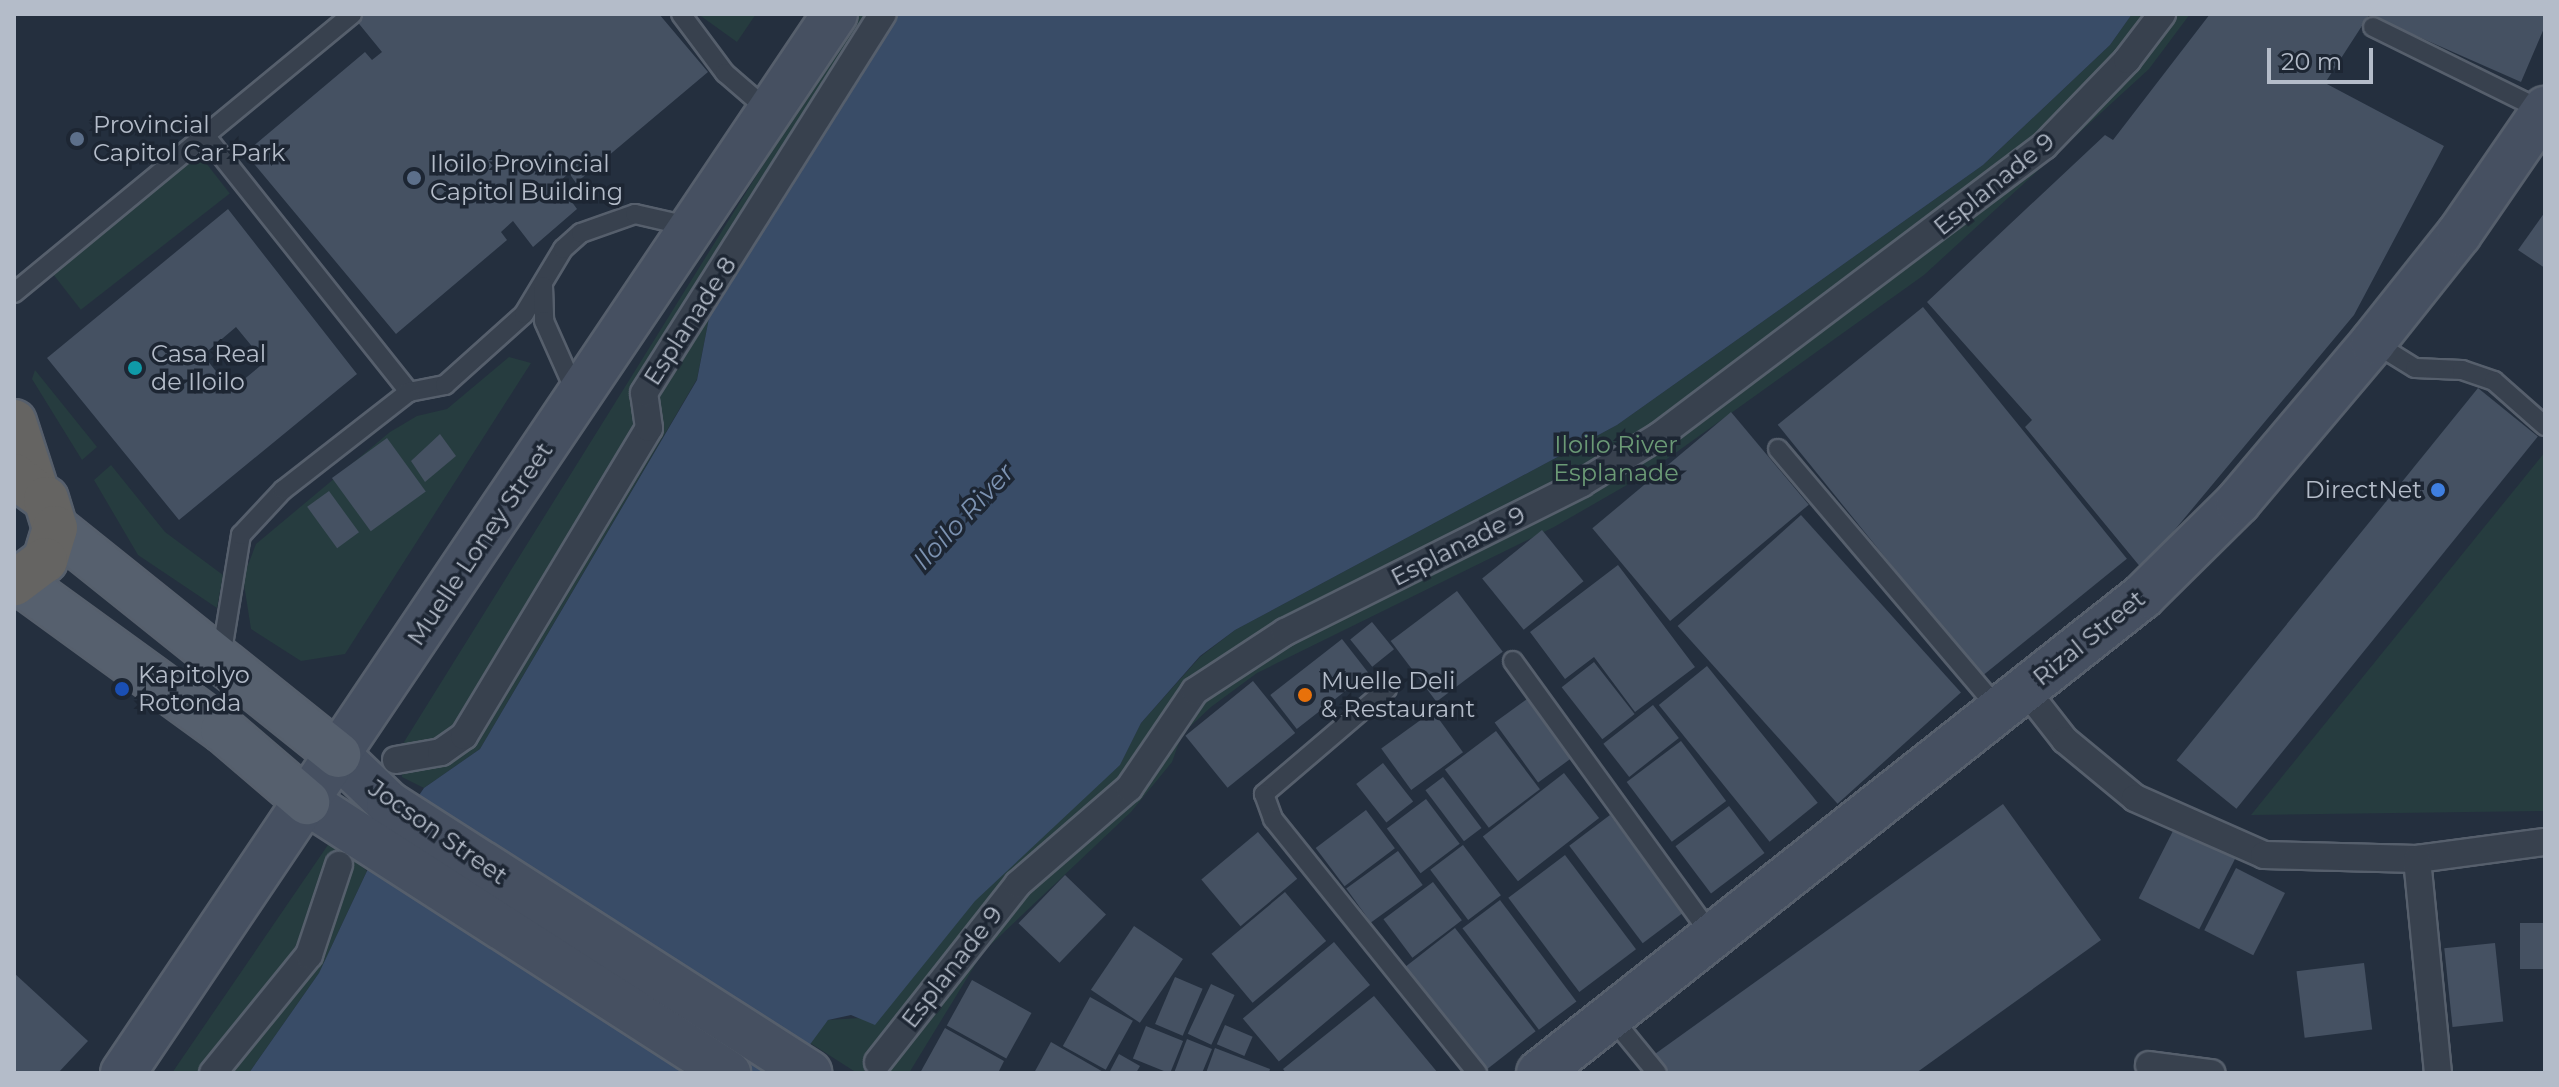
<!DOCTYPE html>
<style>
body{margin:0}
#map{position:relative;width:2559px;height:1087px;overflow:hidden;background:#242f3e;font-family:Montserrat,sans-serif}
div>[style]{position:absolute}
.green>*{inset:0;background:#263c3f;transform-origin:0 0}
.water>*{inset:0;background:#394c67}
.building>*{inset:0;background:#455162;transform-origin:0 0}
.roads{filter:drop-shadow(2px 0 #565f6c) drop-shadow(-2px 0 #565f6c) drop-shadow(0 2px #565f6c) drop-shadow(0 -2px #565f6c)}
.service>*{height:18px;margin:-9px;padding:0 9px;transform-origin:9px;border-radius:9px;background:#38414e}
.pedestrian>*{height:26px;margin:-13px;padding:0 13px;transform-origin:13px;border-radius:13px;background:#38414e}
.secondary>*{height:44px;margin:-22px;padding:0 22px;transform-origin:22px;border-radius:22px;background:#465061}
.primary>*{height:44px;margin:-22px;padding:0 22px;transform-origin:22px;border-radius:22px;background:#56606e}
.trunk>*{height:44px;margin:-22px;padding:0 22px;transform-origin:22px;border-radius:22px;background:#656462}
.dots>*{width:22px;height:22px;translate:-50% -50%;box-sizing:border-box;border:4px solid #1d2633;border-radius:50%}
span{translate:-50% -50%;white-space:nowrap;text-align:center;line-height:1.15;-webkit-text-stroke:7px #1d2633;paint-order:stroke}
.poi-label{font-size:24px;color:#b4bcc9}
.left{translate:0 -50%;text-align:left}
.right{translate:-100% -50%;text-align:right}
.street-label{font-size:24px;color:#b4bcc9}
.park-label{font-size:24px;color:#6b9a76}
.water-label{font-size:26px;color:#7c92b1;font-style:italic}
.frame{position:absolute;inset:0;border:16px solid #b4bcc9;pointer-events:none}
.scale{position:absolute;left:2267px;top:48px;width:106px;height:36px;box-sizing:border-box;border:4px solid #b4bcc9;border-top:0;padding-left:10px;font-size:24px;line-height:28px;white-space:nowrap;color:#b4bcc9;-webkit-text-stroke:6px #1d2633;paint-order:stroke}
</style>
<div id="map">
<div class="green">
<div style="clip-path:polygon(698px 14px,756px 14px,737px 42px)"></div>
<div style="clip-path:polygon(857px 14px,922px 14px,709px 318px,697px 379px,480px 749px,424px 788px,402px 777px,404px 742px)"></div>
<div style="clip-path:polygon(2132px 14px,2190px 14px,2149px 69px,1924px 275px,1646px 474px,1554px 527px,1257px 673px,1211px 707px,1182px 734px,1172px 762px,1131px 812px,983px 952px,909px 1073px,857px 1073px,807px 1041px,828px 1020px,860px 1018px,866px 986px,1120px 765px,1141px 723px,1200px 657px,1235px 630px,1617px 425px,1983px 165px,2110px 45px)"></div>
<div style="left:199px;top:154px;width:50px;height:189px;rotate:52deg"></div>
<div style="clip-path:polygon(509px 357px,531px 363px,345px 654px,301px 661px,251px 629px,243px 578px,256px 544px,390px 432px,417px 416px,447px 409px)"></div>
<div style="clip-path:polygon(35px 370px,97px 447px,82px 460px,32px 379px)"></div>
<div style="clip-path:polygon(2545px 452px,2545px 811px,2251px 815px)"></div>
<div style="clip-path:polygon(111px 465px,165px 532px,223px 575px,217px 608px,138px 555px,94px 480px)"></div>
<div style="clip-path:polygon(332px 839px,367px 871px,319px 973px,249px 1073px,172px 1073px)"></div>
</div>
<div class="water">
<div style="clip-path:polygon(898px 14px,2132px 14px,2110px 45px,1983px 165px,1617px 425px,1235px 630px,1200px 656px,1141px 723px,1120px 765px,975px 901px,875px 1025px,851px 1015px,828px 1020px,789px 1073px,249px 1073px,319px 973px,367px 871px,424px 788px,480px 749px,697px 380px,709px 318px)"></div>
</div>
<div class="building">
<div style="clip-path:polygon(351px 14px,659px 14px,708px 72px,576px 183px,569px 173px,558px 183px,577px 209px,533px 247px,513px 221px,501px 232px,507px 240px,396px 334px,245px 153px,365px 52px,372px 60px,382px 52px)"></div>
<div style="clip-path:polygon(2210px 14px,2545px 14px,2545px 26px,2521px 82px,2369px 15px,2325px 83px,2444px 146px,2354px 315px,2142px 569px,2025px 427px,2032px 420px,1927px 302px,2105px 135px,2113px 140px)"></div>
<div style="clip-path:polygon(evenodd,228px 209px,357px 374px,179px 520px,47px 358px,228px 209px,236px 327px,265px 362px,231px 390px,203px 355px,236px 327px)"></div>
<div style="clip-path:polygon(2545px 212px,2545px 268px,2518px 250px)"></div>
<div style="left:1923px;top:307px;width:324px;height:187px;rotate:51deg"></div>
<div style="left:2478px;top:388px;width:77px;height:479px;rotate:39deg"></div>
<div style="left:1731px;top:412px;width:121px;height:181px;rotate:50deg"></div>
<div style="clip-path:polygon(440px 434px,456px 456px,425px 482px,411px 461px)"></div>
<div style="left:387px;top:438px;width:66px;height:68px;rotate:54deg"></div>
<div style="left:329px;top:491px;width:51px;height:27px;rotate:54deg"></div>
<div style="left:1801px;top:515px;width:239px;height:166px;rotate:48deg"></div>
<div style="left:1542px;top:530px;width:66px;height:77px;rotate:51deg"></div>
<div style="clip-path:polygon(1618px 565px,1695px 667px,1635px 712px,1594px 657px,1565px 679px,1530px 632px)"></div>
<div style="left:1457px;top:591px;width:76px;height:83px;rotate:53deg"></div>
<div style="left:1372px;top:622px;width:35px;height:28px;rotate:51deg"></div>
<div style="left:1342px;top:639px;width:43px;height:91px;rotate:52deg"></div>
<div style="left:1594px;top:662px;width:66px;height:41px;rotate:52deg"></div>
<div style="left:1707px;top:666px;width:176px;height:62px;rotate:51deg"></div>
<div style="left:1253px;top:681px;width:67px;height:87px;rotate:51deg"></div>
<div style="left:1527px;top:699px;width:74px;height:40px;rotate:54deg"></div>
<div style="left:1653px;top:705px;width:42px;height:63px;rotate:52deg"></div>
<div style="left:1433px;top:711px;width:51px;height:64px;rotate:54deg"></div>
<div style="left:1496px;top:731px;width:73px;height:64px;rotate:53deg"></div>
<div style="left:1681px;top:741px;width:75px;height:68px;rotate:53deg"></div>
<div style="left:1383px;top:763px;width:49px;height:34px;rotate:52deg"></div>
<div style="left:1564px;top:773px;width:57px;height:103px;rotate:52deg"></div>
<div style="left:1443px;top:777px;width:64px;height:22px;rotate:53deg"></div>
<div style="left:1426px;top:799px;width:56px;height:49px;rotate:53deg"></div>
<div style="clip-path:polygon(2003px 804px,2101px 940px,1916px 1073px,1669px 1073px,1655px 1054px)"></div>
<div style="left:1729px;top:806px;width:59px;height:67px;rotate:53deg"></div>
<div style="left:1366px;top:810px;width:48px;height:63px;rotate:53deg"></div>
<div style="left:1610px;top:815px;width:122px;height:51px;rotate:53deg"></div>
<div style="left:2175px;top:827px;width:68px;height:80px;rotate:27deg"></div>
<div style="left:1258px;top:832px;width:61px;height:74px;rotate:50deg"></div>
<div style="left:1463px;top:845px;width:63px;height:41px;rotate:53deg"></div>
<div style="left:1398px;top:851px;width:42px;height:64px;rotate:54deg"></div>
<div style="left:1565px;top:855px;width:118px;height:71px;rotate:53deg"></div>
<div style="left:2236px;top:868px;width:55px;height:70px;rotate:27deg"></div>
<div style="left:1065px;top:875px;width:57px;height:67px;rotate:44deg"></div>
<div style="left:1433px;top:882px;width:48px;height:62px;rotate:53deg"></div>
<div style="left:1285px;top:892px;width:64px;height:96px;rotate:50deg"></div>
<div style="left:1500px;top:900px;width:127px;height:47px;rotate:53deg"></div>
<div style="left:2545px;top:923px;width:46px;height:25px;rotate:90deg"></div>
<div style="left:1134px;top:926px;width:59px;height:77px;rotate:34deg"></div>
<div style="left:1455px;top:928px;width:131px;height:67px;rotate:52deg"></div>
<div style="left:1334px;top:942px;width:56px;height:119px;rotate:50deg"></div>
<div style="left:2495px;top:943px;width:79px;height:51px;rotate:84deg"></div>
<div style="left:2364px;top:963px;width:67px;height:68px;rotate:83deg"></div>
<div style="clip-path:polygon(14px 973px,88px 1041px,58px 1073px,14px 1073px)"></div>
<div style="left:1175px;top:977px;width:30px;height:51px;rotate:23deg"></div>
<div style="left:972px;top:980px;width:68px;height:52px;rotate:29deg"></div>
<div style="left:1211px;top:984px;width:26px;height:55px;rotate:25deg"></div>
<div style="clip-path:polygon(1374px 996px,1438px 1073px,1286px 1073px,1283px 1069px)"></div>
<div style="left:1090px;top:997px;width:49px;height:56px;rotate:29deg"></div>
<div style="left:1225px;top:1025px;width:30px;height:21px;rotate:23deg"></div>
<div style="left:1146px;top:1026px;width:40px;height:35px;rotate:22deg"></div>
<div style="clip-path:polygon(945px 1028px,1004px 1061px,998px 1073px,920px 1073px)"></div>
<div style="clip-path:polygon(1187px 1039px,1212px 1049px,1202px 1073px,1174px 1073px)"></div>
<div style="clip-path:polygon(1051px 1042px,1105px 1073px,1034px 1073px)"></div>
<div style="clip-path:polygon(1215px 1048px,1270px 1069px,1269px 1073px,1206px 1073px)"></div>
<div style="clip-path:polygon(1119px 1054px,1140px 1066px,1136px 1073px,1109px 1073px)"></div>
</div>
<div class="roads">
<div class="service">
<div style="left:681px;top:14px;width:74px;rotate:53.3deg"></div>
<div style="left:725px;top:73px;width:60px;rotate:40.9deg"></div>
<div style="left:2373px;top:27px;width:191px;rotate:26.2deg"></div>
<div style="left:204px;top:134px;width:330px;rotate:51.5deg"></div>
<div style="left:409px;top:392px;width:37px;rotate:-11deg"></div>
<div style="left:445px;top:385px;width:106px;rotate:-41.9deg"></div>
<div style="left:524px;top:314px;width:76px;rotate:-59deg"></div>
<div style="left:563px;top:249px;width:24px;rotate:-42deg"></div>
<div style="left:581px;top:233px;width:57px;rotate:-19.4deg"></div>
<div style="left:635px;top:214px;width:58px;rotate:12.8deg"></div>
<div style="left:543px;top:286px;width:35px;rotate:88deg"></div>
<div style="left:544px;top:321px;width:79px;rotate:66deg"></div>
<div style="left:14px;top:293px;width:438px;rotate:-39.5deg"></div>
<div style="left:2373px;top:342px;width:49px;rotate:31.8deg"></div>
<div style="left:2415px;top:368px;width:47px;rotate:2.4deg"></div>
<div style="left:2462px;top:370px;width:34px;rotate:19deg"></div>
<div style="left:2494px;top:381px;width:68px;rotate:41.4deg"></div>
<div style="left:1778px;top:449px;width:343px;rotate:49.7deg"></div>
<div style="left:221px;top:657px;width:124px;rotate:-80.7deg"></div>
<div style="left:241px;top:535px;width:62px;rotate:-47deg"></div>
<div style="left:283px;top:490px;width:160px;rotate:-37.9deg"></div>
<div style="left:1513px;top:661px;width:339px;rotate:54.1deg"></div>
<div style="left:1387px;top:689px;width:162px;rotate:139.5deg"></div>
<div style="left:1264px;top:794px;width:27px;rotate:70deg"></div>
<div style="left:1273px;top:819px;width:326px;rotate:51.2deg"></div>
<div style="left:1612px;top:1018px;width:71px;rotate:50.7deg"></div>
</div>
<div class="pedestrian">
<div style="left:2025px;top:689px;width:65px;rotate:51.9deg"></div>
<div style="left:2065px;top:740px;width:91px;rotate:39.6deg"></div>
<div style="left:2135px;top:798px;width:141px;rotate:23.8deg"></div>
<div style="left:2264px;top:855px;width:153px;rotate:1.5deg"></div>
<div style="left:2417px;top:859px;width:129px;rotate:-7.6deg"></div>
<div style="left:396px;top:760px;width:46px;rotate:-10.1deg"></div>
<div style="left:441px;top:752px;width:28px;rotate:-35deg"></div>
<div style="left:464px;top:736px;width:359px;rotate:-59deg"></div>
<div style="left:649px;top:428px;width:35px;rotate:-98deg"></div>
<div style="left:644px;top:393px;width:448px;rotate:-57.8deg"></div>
<div style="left:2417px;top:859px;width:215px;rotate:84.4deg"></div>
<div style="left:878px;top:1062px;width:226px;rotate:-51.8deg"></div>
<div style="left:1018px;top:884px;width:147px;rotate:-40.9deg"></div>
<div style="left:1129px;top:788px;width:117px;rotate:-55.8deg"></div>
<div style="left:1195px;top:691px;width:108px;rotate:-33.2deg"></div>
<div style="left:1285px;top:632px;width:332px;rotate:-26.6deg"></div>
<div style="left:1582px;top:483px;width:90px;rotate:-31.4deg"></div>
<div style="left:1659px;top:436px;width:482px;rotate:-37deg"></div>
<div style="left:2044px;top:146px;width:120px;rotate:-46deg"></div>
<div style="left:2127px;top:60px;width:58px;rotate:-52.7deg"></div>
<div style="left:2149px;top:1065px;width:63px;rotate:7.4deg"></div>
<div style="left:213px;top:1073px;width:152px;rotate:-50.9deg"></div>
<div style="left:309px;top:955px;width:95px;rotate:-71.6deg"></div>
</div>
<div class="secondary">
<div style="left:338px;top:755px;width:71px;rotate:43.9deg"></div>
<div style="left:389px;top:804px;width:499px;rotate:32.6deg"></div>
<div style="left:307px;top:802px;width:501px;rotate:32.77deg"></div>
<div style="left:123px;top:1073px;width:1276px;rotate:-56.09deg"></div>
<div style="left:1539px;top:1073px;width:770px;rotate:-38.3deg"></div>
<div style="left:2143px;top:596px;width:134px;rotate:-44.7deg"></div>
<div style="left:2238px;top:502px;width:209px;rotate:-49.8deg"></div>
<div style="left:2373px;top:342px;width:138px;rotate:-51.5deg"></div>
<div style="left:2459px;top:234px;width:152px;rotate:-55.5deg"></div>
</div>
<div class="primary">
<div style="left:55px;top:528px;width:363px;rotate:38.7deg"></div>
<div style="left:19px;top:582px;width:252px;rotate:36deg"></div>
<div style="left:223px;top:730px;width:111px;rotate:40.6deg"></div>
</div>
<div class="trunk">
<div style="left:14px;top:422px;width:68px;rotate:72.1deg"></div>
<div style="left:14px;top:476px;width:39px;rotate:36deg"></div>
<div style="left:46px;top:499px;width:30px;rotate:73deg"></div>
<div style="left:55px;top:528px;width:34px;rotate:107deg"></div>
<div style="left:45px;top:560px;width:39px;rotate:143deg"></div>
</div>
</div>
<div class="dots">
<div style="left:77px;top:139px;background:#5c6f8a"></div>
<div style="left:414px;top:178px;background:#5c6f8a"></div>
<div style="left:135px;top:368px;background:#0f9aa8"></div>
<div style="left:2438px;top:490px;background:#3f7fe0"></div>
<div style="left:122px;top:689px;background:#1a4fb4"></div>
<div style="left:1305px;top:695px;background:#e8710a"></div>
</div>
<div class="poi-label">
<span class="left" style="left:93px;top:139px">Provincial<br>Capitol Car Park</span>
<span class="left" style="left:430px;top:178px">Iloilo Provincial<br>Capitol Building</span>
<span class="left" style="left:151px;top:368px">Casa Real<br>de Iloilo</span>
<span class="right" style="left:2422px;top:490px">DirectNet</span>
<span class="left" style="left:138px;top:689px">Kapitolyo<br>Rotonda</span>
<span class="left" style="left:1321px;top:695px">Muelle Deli<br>&amp; Restaurant</span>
</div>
<div class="street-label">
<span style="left:1994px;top:184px;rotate:-39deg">Esplanade 9</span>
<span style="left:690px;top:321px;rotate:-57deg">Esplanade 8</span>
<span style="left:480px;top:544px;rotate:-56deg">Muelle Loney Street</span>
<span style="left:1458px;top:546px;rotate:-27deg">Esplanade 9</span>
<span style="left:2089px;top:638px;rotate:-39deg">Rizal Street</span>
<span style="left:438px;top:832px;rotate:35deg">Jocson Street</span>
<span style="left:952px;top:967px;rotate:-52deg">Esplanade 9</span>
</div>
<div class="park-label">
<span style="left:1616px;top:459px">Iloilo River<br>Esplanade</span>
</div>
<div class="water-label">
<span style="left:964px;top:517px;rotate:-47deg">Iloilo River</span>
</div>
<div class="frame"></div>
<div class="scale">20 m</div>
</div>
